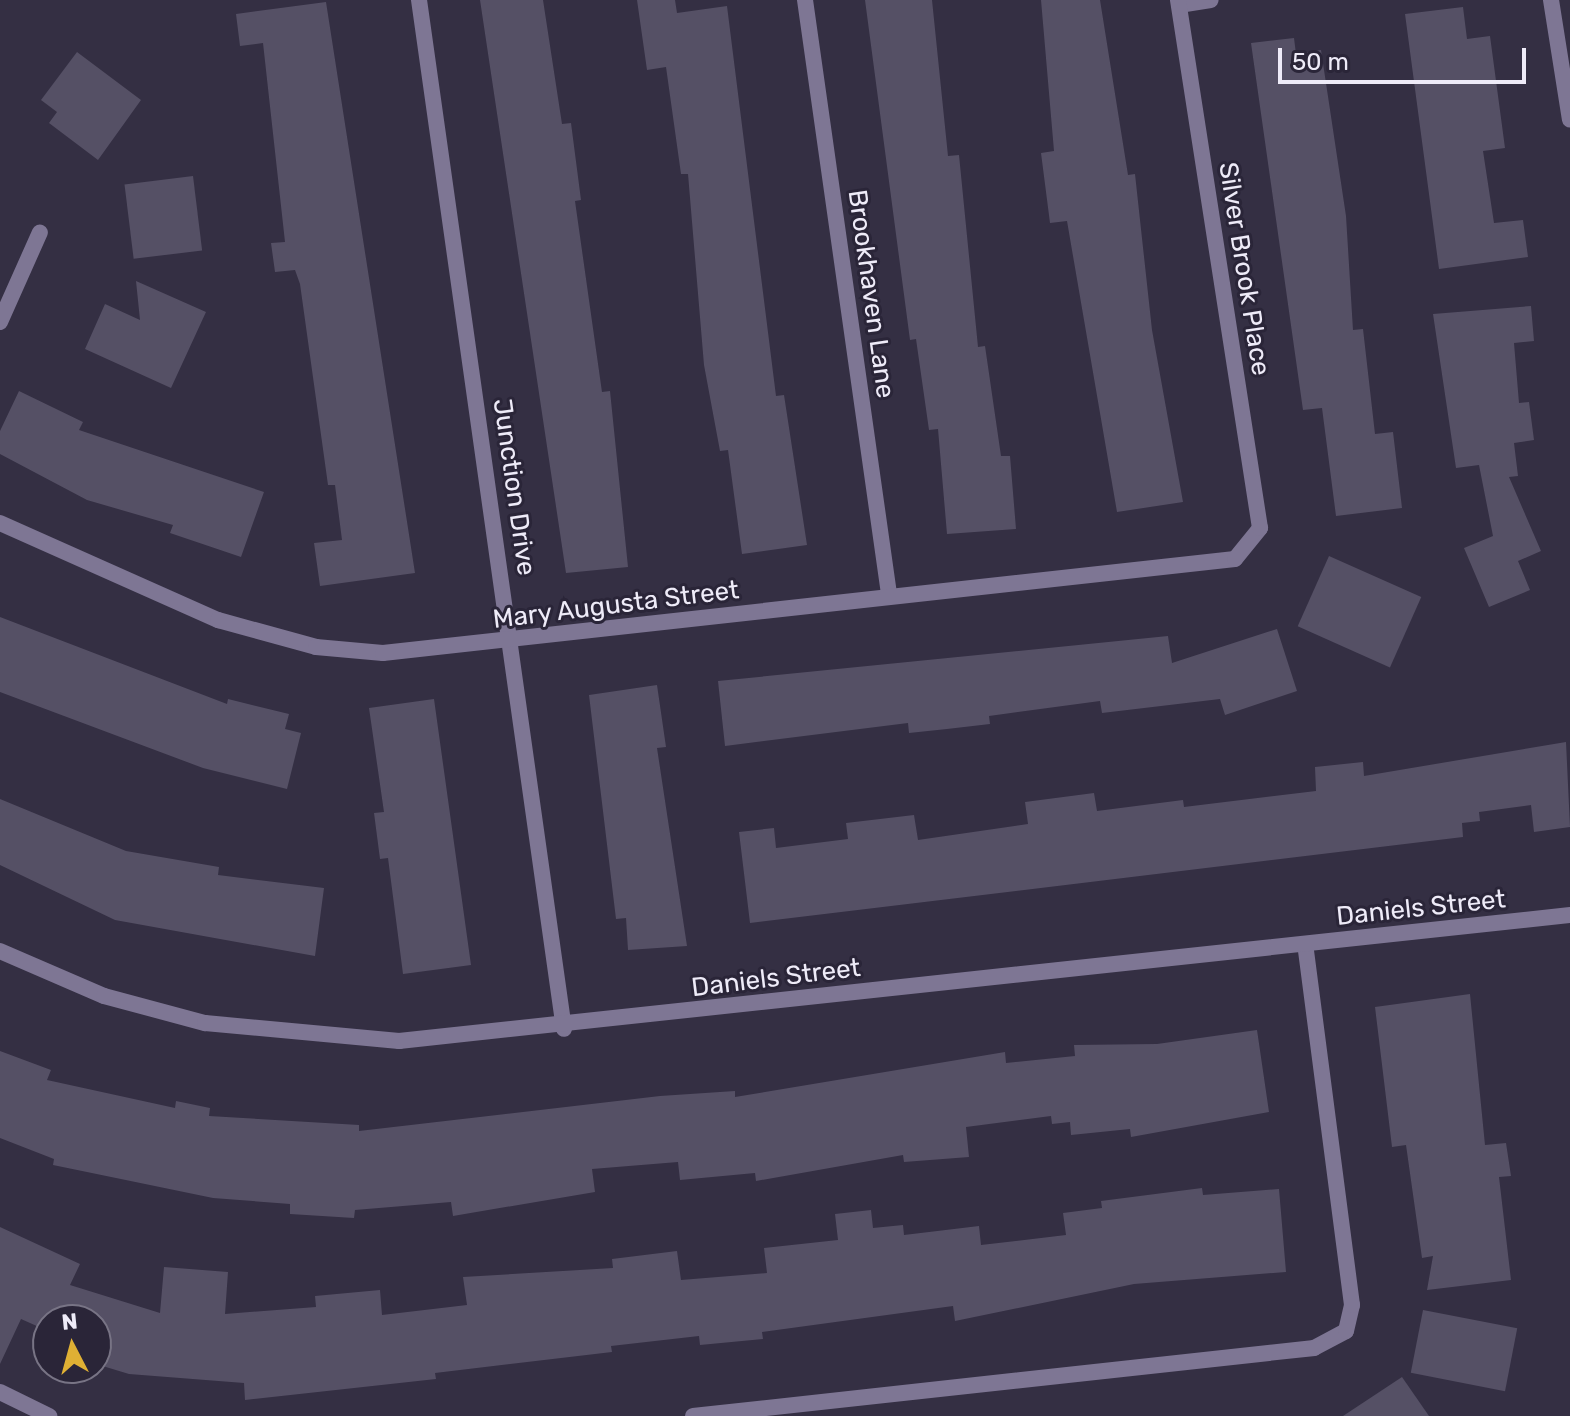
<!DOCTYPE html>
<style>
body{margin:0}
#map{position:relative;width:1570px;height:1416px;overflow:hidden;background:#342f43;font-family:Rubik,sans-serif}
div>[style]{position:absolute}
.building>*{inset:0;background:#555065;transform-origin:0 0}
.minor>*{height:16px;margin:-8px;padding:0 8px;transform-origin:8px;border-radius:8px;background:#7e7694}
.tertiary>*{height:16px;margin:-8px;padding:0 8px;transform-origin:8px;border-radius:8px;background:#7e7694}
span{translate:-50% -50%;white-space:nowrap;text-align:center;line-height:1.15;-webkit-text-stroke:6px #2a2538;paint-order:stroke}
.street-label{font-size:26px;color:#eeebf8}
.north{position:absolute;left:32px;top:1304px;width:80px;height:80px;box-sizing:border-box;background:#2a2538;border:2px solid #787485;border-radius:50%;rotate:354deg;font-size:22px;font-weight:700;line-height:32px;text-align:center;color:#eeebf8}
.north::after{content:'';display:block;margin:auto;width:28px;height:36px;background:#dfb034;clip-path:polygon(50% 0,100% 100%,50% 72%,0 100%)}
.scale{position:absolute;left:1278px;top:48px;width:248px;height:36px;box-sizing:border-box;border:4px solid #eeebf8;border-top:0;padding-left:10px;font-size:24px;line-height:28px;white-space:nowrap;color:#eeebf8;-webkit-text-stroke:6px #2a2538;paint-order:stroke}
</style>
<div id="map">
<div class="building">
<div style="clip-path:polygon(480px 0,543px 0,562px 124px,571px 123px,581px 200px,575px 201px,602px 392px,610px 391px,628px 567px,566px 573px)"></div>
<div style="clip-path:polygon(637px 0,675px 0,677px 13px,727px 6px,776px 396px,784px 395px,807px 545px,742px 554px,728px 450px,720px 451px,704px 365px,688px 174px,681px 174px,666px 67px,647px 70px)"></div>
<div style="clip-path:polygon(865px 0,932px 0,948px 156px,959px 155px,978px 347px,985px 346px,1001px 456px,1010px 456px,1016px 529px,947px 534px,938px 429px,929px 430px,916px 339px,910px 340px)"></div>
<div style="clip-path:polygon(1041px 0,1100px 0,1128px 175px,1135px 174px,1152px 330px,1183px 502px,1117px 512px,1067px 221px,1050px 223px,1041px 153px,1054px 151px)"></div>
<div style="clip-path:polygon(326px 2px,415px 573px,320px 586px,314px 543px,342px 540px,335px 485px,328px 485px,300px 284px,295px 270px,275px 272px,271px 243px,285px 242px,263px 43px,240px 46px,236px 14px)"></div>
<div style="clip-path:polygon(1463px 7px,1467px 39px,1490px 36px,1505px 148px,1483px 151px,1494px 223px,1523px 220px,1528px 257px,1439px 269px,1405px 14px)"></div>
<div style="clip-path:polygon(1294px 38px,1296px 54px,1321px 50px,1346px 216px,1353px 330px,1363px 329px,1375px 434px,1393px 432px,1402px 508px,1336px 516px,1322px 408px,1303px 410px,1251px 43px)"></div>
<div style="clip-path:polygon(77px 52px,141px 100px,98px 160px,49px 123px,57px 112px,41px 100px)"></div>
<div style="left:193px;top:176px;width:75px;height:69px;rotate:83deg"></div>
<div style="clip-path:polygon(136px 281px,206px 312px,171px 388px,85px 349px,105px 304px,140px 320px)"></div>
<div style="clip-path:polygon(1531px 306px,1534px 341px,1514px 343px,1519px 403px,1529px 402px,1534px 440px,1514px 443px,1518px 476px,1509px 477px,1541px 551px,1518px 561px,1530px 590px,1489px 607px,1464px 548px,1493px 536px,1479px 465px,1456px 468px,1433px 314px)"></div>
<div style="clip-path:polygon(19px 391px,83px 422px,79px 430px,264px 492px,241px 557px,170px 533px,173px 525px,87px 500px,0 454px,0 431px)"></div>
<div style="left:1329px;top:556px;width:101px;height:77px;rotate:24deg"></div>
<div style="clip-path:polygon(0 617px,227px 704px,228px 699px,289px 714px,285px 729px,301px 733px,287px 789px,203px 768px,0 692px)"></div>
<div style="clip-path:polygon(1277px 629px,1297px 691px,1225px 715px,1220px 699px,1102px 713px,1100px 701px,989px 716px,990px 724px,947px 729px,909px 733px,908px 723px,725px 746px,718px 681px,1168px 636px,1172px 663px)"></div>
<div style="clip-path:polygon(657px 685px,666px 747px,657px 748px,687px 946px,628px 950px,626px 918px,616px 919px,589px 695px)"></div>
<div style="clip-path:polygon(434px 699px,471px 965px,403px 974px,388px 858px,380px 859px,374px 813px,384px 812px,369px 708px)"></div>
<div style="clip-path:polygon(1566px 742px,1570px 827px,1534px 832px,1531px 805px,1479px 812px,1480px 821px,1462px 823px,1463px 837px,750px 923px,739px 832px,774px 828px,776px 848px,848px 839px,846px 823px,914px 815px,918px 840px,1028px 824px,1025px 802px,1094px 793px,1097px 811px,1183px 800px,1184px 807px,1316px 791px,1315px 767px,1363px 762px,1364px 776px)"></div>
<div style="clip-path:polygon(0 799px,126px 851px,219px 867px,218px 875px,324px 888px,315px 956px,115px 920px,0 865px)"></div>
<div style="clip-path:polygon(1470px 994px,1485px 1145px,1506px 1143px,1511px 1176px,1499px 1177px,1511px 1280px,1427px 1290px,1433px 1256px,1422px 1258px,1406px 1145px,1392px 1147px,1375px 1007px)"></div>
<div style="clip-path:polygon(1257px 1030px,1269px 1112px,1131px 1137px,1130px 1129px,1071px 1135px,1070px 1122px,1052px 1124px,1051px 1116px,966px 1127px,969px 1157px,904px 1162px,903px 1155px,756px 1181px,755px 1173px,680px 1180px,678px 1162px,592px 1169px,595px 1192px,453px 1216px,451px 1202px,355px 1210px,354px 1218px,290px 1214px,290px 1204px,213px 1198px,53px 1165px,54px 1159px,0 1138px,0 1051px,51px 1070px,47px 1080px,175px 1108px,176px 1101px,210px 1108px,209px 1116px,359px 1125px,359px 1131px,660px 1096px,735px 1091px,735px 1097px,1005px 1052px,1006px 1063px,1075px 1056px,1074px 1045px,1157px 1044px)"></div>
<div style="clip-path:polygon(1202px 1188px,1203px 1195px,1279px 1189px,1286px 1272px,1134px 1284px,955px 1321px,953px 1306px,762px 1332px,763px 1339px,700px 1345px,699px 1336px,611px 1346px,612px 1352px,435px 1373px,436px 1379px,245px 1400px,244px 1383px,129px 1374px,96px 1364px,96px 1320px,48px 1320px,48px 1331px,21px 1319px,0 1364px,0 1227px,80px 1264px,70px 1285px,160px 1313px,164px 1267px,228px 1272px,225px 1314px,316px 1307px,315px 1296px,380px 1290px,382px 1315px,467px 1305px,463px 1277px,613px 1268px,612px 1259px,677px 1251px,681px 1280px,767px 1273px,764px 1248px,838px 1240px,835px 1214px,871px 1210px,873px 1228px,903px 1225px,904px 1235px,979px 1226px,981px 1245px,1066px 1235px,1063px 1213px,1102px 1208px,1101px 1201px)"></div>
<div style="left:1423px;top:1310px;width:96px;height:64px;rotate:11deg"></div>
<div style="clip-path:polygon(1402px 1377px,1429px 1416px,1343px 1416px)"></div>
</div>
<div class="minor">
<div style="left:419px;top:0;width:1039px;rotate:81.98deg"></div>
<div style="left:805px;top:0;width:600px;rotate:81.95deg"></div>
<div style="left:1551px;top:0;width:121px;rotate:81deg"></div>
<div style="left:1179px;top:5px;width:32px;rotate:-9deg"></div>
<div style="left:0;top:322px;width:98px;rotate:-66deg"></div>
<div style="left:0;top:523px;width:239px;rotate:24deg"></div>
<div style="left:218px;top:620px;width:102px;rotate:15.4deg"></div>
<div style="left:316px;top:647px;width:67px;rotate:5.1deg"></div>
<div style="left:383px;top:653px;width:857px;rotate:-6.3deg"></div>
<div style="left:1235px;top:559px;width:40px;rotate:-51deg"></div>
<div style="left:1260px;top:528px;width:534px;rotate:-98.83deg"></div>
<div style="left:0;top:1392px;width:55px;rotate:26.1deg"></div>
<div style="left:693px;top:1416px;width:625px;rotate:-6.25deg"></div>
<div style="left:1314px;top:1348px;width:36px;rotate:-28deg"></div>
<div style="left:1346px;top:1331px;width:27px;rotate:-77deg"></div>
<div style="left:1352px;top:1305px;width:363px;rotate:-97.4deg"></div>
</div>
<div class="tertiary">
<div style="left:0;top:951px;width:113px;rotate:23.4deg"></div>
<div style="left:104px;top:996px;width:105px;rotate:15deg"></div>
<div style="left:205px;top:1023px;width:195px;rotate:5.3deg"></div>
<div style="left:399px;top:1041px;width:1178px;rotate:-6.14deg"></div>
</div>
<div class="street-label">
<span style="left:1244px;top:269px;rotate:81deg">Silver Brook Place</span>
<span style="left:871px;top:294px;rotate:82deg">Brookhaven Lane</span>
<span style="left:514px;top:487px;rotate:82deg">Junction Drive</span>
<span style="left:616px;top:605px;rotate:-7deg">Mary Augusta Street</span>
<span style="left:1421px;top:908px;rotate:-6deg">Daniels Street</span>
<span style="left:776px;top:978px;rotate:-7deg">Daniels Street</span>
</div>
<div class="north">N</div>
<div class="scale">50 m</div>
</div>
